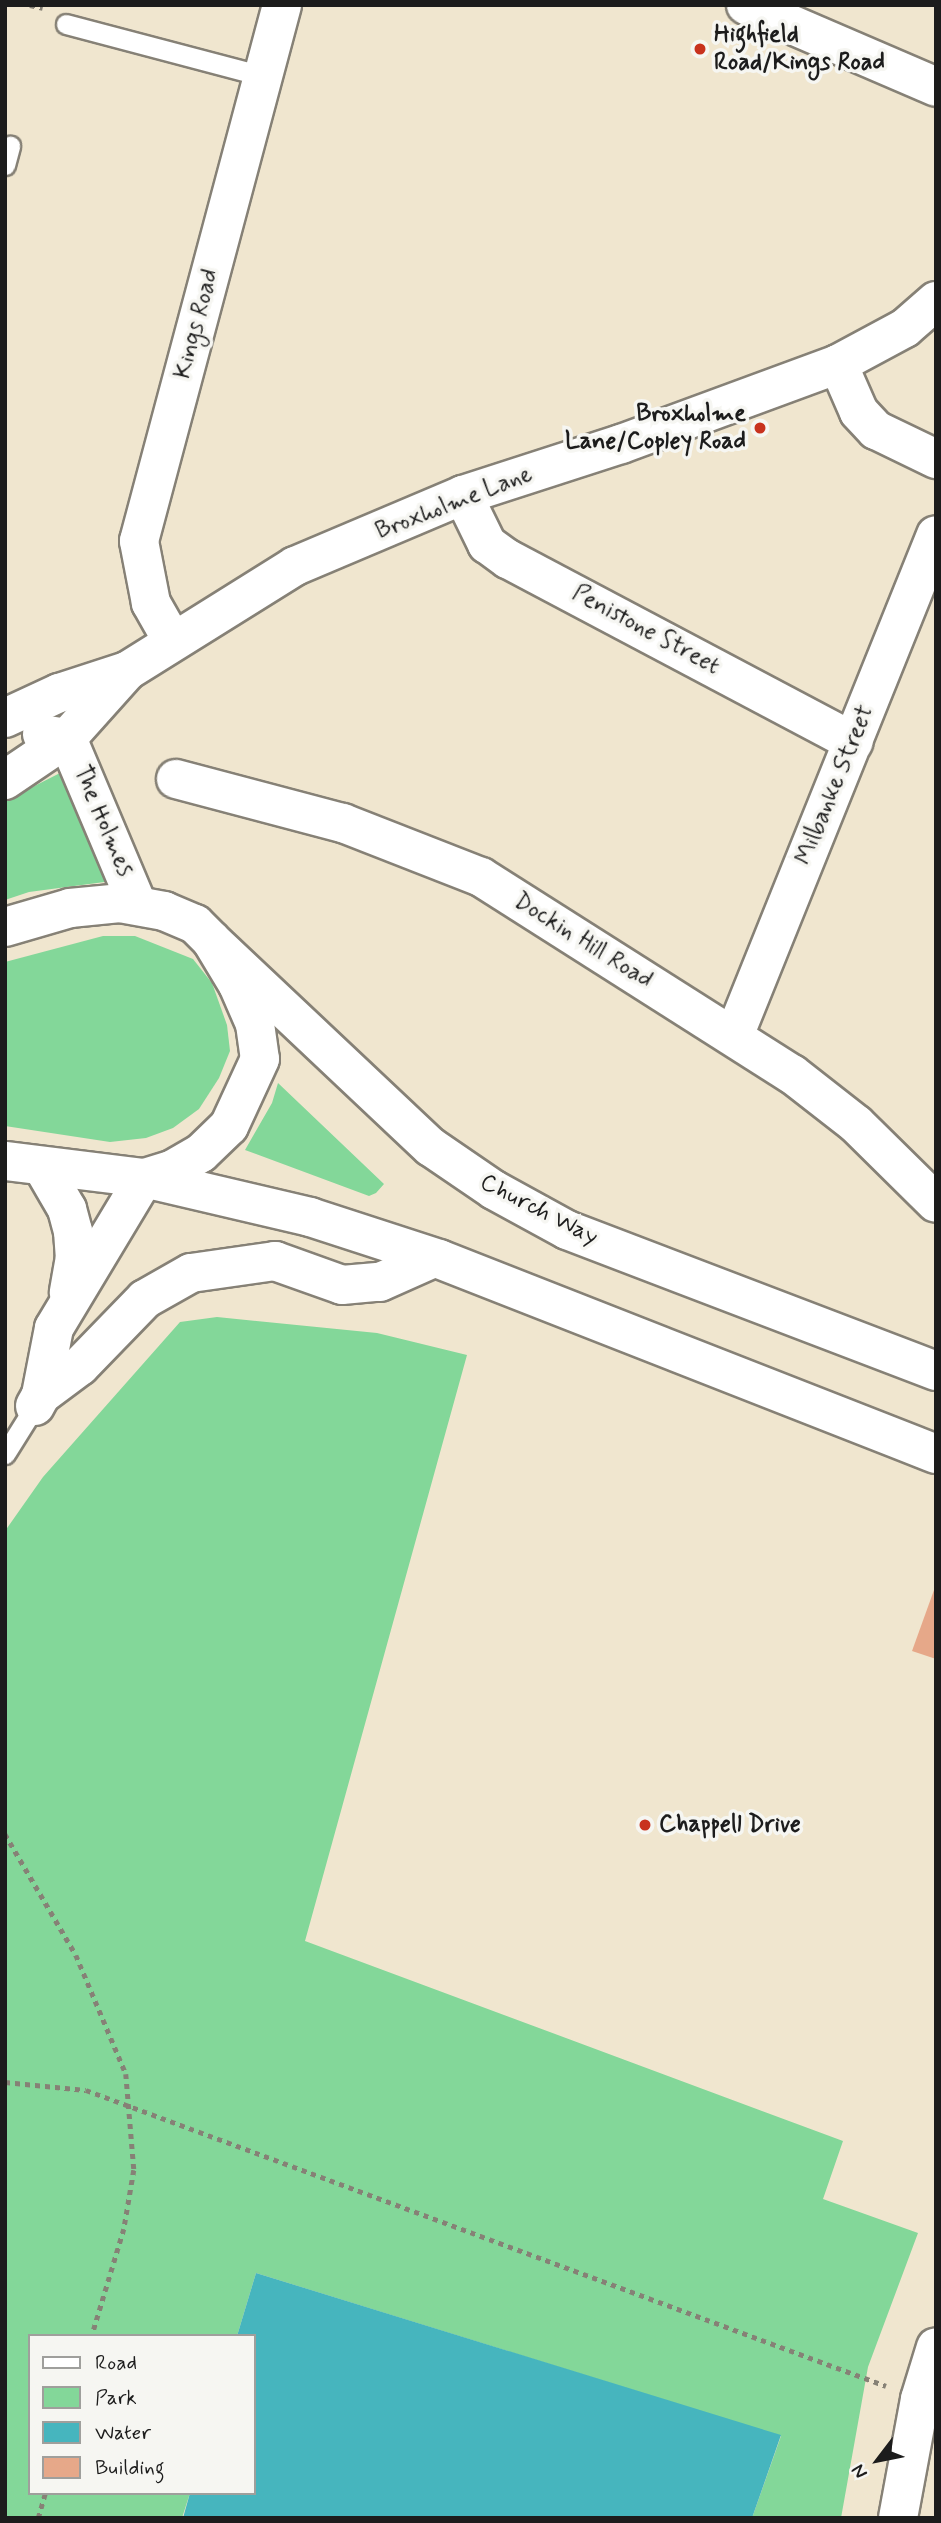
<!DOCTYPE html>
<style>
body{margin:0}
#map{position:relative;width:941px;height:2523px;overflow:hidden;background:#f0e6cf;font-family:Mynerve,sans-serif}
div>[style]{position:absolute}
.green>*{inset:0;background:#83d799}
.water>*{inset:0;background:#46b5be}
.building>*{inset:0;background:#e6a889}
.path>*{height:4.5px;margin-top:-2.25px;transform-origin:0;background:repeating-linear-gradient(90deg,#868176 0 5px,transparent 0 10px)}
.roads{filter:drop-shadow(2px 0 #868176) drop-shadow(-2px 0 #868176) drop-shadow(0 2px #868176) drop-shadow(0 -2px #868176)}
.service>*{height:19px;margin:-9.5px;padding:0 9.5px;transform-origin:9.5px;border-radius:9.5px;background:#fff}
.minor>*{height:38px;margin:-19px;padding:0 19px;transform-origin:19px;border-radius:19px;background:#fff}
.trunk>*{height:38px;margin:-19px;padding:0 19px;transform-origin:19px;border-radius:19px;background:#fff}
.dots>*{width:19px;height:19px;translate:-50% -50%;box-sizing:border-box;border:4px solid #f6f6f2;border-radius:50%}
span{translate:-50% -50%;white-space:nowrap;text-align:center;line-height:1.15;-webkit-text-stroke:7px #f6f6f2;paint-order:stroke}
.poi-label{font-size:24px;color:#1c1c1c;font-weight:700}
.left{translate:0 -50%;text-align:left}
.right{translate:-100% -50%;text-align:right}
.street-label{font-size:24px;color:#1c1c1c}
.frame{position:absolute;inset:0;border:7px solid #1c1c1c;pointer-events:none}
.legend{position:absolute;left:28px;top:2334px;width:228px;height:161px;box-sizing:border-box;background:#f6f6f2;border:2px solid #9f9f9c;margin:0;padding:9px 12px;list-style:none;font-size:21px;color:#1c1c1c}
.legend li{display:flex;align-items:center;gap:14px;height:35px}
.legend b{width:35px;border:2px solid #9f9f9c}
.north{position:absolute;left:843px;top:2425px;width:70px;height:70px;-webkit-text-stroke:5px #f6f6f2;paint-order:stroke;rotate:238deg;font-size:19px;font-weight:700;line-height:28px;text-align:center;color:#1c1c1c}
.north::after{content:'';display:block;margin:auto;width:24px;height:32px;background:#1c1c1c;clip-path:polygon(50% 0,100% 100%,50% 72%,0 100%)}
</style>
<div id="map">
<div class="green">
<div style="clip-path:polygon(60px 773px,80px 806px,112px 881px,29px 892px,5px 900px,5px 801px)"></div>
<div style="clip-path:polygon(103px 936px,135px 936px,193px 959px,212px 983px,227px 1025px,230px 1051px,219px 1078px,199px 1109px,173px 1128px,146px 1138px,110px 1142px,5px 1126px,5px 962px)"></div>
<div style="clip-path:polygon(278px 1083px,384px 1184px,376px 1193px,369px 1196px,245px 1150px,272px 1103px)"></div>
<div style="clip-path:polygon(217px 1317px,377px 1333px,467px 1355px,305px 1941px,843px 2141px,823px 2199px,918px 2233px,868px 2367px,841px 2518px,752px 2518px,781px 2436px,256px 2273px,237px 2336px,30px 2336px,30px 2493px,190px 2493px,182px 2518px,5px 2518px,5px 1531px,43px 1477px,180px 1322px)"></div>
</div>
<div class="water">
<div style="clip-path:polygon(256px 2273px,781px 2435px,752px 2518px,183px 2518px,190px 2493px,254px 2493px,254px 2336px,237px 2336px)"></div>
</div>
<div class="building">
<div style="clip-path:polygon(934px 1590px,936px 1591px,936px 1659px,912px 1651px)"></div>
</div>
<div class="path">
<div style="left:30px;top:5px;width:13px;rotate:13deg"></div>
<div style="left:5px;top:1834px;width:140px;rotate:59.6deg"></div>
<div style="left:76px;top:1955px;width:129px;rotate:67.2deg"></div>
<div style="left:126px;top:2074px;width:96px;rotate:85.2deg"></div>
<div style="left:134px;top:2170px;width:60px;rotate:99.6deg"></div>
<div style="left:124px;top:2229px;width:112px;rotate:106.7deg"></div>
<div style="left:5px;top:2082px;width:81px;rotate:5.6deg"></div>
<div style="left:86px;top:2090px;width:853px;rotate:20.3deg"></div>
<div style="left:38px;top:2518px;width:26px;rotate:-74deg"></div>
</div>
<div class="roads">
<div class="service">
<div style="left:66px;top:24px;width:204px;rotate:14.8deg"></div>
<div style="left:5px;top:165px;width:20px;rotate:-75deg"></div>
<div style="left:5px;top:1454px;width:57px;rotate:-58deg"></div>
</div>
<div class="minor">
<div style="left:746px;top:5px;width:207px;rotate:23.3deg"></div>
<div style="left:838px;top:364px;width:52px;rotate:66.4deg"></div>
<div style="left:859px;top:412px;width:25px;rotate:47deg"></div>
<div style="left:876px;top:430px;width:67px;rotate:25.8deg"></div>
<div style="left:463px;top:495px;width:55px;rotate:63.9deg"></div>
<div style="left:487px;top:544px;width:26px;rotate:36deg"></div>
<div style="left:508px;top:559px;width:391px;rotate:27.9deg"></div>
<div style="left:172px;top:640px;width:43px;rotate:-119.6deg"></div>
<div style="left:151px;top:603px;width:63px;rotate:-101deg"></div>
<div style="left:139px;top:541px;width:555px;rotate:-75.06deg"></div>
<div style="left:127px;top:671px;width:198px;rotate:-32deg"></div>
<div style="left:295px;top:566px;width:182px;rotate:-22.9deg"></div>
<div style="left:463px;top:495px;width:166px;rotate:-17.9deg"></div>
<div style="left:621px;top:444px;width:231px;rotate:-20.2deg"></div>
<div style="left:838px;top:364px;width:76px;rotate:-28.2deg"></div>
<div style="left:905px;top:328px;width:41px;rotate:-41.1deg"></div>
<div style="left:5px;top:718px;width:60px;rotate:-24.8deg"></div>
<div style="left:59px;top:693px;width:71px;rotate:-17.9deg"></div>
<div style="left:127px;top:671px;width:90px;rotate:131.8deg"></div>
<div style="left:67px;top:738px;width:75px;rotate:145.9deg"></div>
<div style="left:42px;top:734px;width:25px;rotate:9deg"></div>
<div style="left:67px;top:738px;width:180px;rotate:67.1deg"></div>
<div style="left:176px;top:779px;width:173px;rotate:14.8deg"></div>
<div style="left:343px;top:823px;width:148px;rotate:21.4deg"></div>
<div style="left:481px;top:877px;width:368px;rotate:32.4deg"></div>
<div style="left:792px;top:1074px;width:81px;rotate:38deg"></div>
<div style="left:856px;top:1124px;width:112px;rotate:44.6deg"></div>
<div style="left:734px;top:1036px;width:540px;rotate:-68.04deg"></div>
<div style="left:42px;top:1166px;width:50px;rotate:59.8deg"></div>
<div style="left:67px;top:1209px;width:23px;rotate:75deg"></div>
<div style="left:73px;top:1231px;width:26px;rotate:86deg"></div>
<div style="left:75px;top:1257px;width:36px;rotate:100deg"></div>
<div style="left:41px;top:1395px;width:68px;rotate:-79deg"></div>
<div style="left:54px;top:1328px;width:175px;rotate:-59deg"></div>
<div style="left:35px;top:1406px;width:13px;rotate:-61deg"></div>
<div style="left:41px;top:1395px;width:49px;rotate:-36.6deg"></div>
<div style="left:80px;top:1366px;width:93px;rotate:-45.9deg"></div>
<div style="left:145px;top:1299px;width:53px;rotate:-29.5deg"></div>
<div style="left:191px;top:1273px;width:85px;rotate:-8.1deg"></div>
<div style="left:275px;top:1261px;width:71px;rotate:19.7deg"></div>
<div style="left:342px;top:1285px;width:38px;rotate:-5deg"></div>
<div style="left:380px;top:1282px;width:59px;rotate:-24deg"></div>
<div style="left:898px;top:2518px;width:121px;rotate:-79.5deg"></div>
<div style="left:920px;top:2399px;width:54px;rotate:-72.9deg"></div>
</div>
<div class="trunk">
<div style="left:5px;top:927px;width:68px;rotate:-16.3deg"></div>
<div style="left:70px;top:908px;width:50px;rotate:-5.7deg"></div>
<div style="left:120px;top:903px;width:45px;rotate:10.3deg"></div>
<div style="left:164px;top:911px;width:34px;rotate:23deg"></div>
<div style="left:195px;top:924px;width:23px;rotate:45deg"></div>
<div style="left:211px;top:940px;width:52px;rotate:59deg"></div>
<div style="left:238px;top:985px;width:43px;rotate:66.4deg"></div>
<div style="left:255px;top:1024px;width:35px;rotate:82deg"></div>
<div style="left:260px;top:1059px;width:74px;rotate:114.8deg"></div>
<div style="left:229px;top:1126px;width:39px;rotate:136deg"></div>
<div style="left:201px;top:1153px;width:34px;rotate:150deg"></div>
<div style="left:171px;top:1170px;width:28px;rotate:163deg"></div>
<div style="left:144px;top:1178px;width:140px;rotate:-173deg"></div>
<div style="left:211px;top:940px;width:302px;rotate:43.3deg"></div>
<div style="left:431px;top:1147px;width:76px;rotate:34.3deg"></div>
<div style="left:494px;top:1190px;width:83px;rotate:28.7deg"></div>
<div style="left:567px;top:1230px;width:395px;rotate:20.9deg"></div>
<div style="left:144px;top:1178px;width:171px;rotate:13.2deg"></div>
<div style="left:310px;top:1217px;width:136px;rotate:18deg"></div>
<div style="left:439px;top:1259px;width:534px;rotate:21.42deg"></div>
</div>
</div>
<div class="dots">
<div style="left:700px;top:49px;background:#c8321e"></div>
<div style="left:760px;top:428px;background:#c8321e"></div>
<div style="left:645px;top:1825px;background:#c8321e"></div>
</div>
<div class="poi-label">
<span class="left" style="left:714px;top:49px">Highfield<br>Road/Kings Road</span>
<span class="right" style="left:746px;top:428px">Broxholme<br>Lane/Copley Road</span>
<span class="left" style="left:659px;top:1825px">Chappell Drive</span>
</div>
<div class="street-label">
<span style="left:197px;top:324px;rotate:-75deg">Kings Road</span>
<span style="left:454px;top:503px;rotate:-21deg">Broxholme Lane</span>
<span style="left:646px;top:630px;rotate:28deg">Penistone Street</span>
<span style="left:835px;top:785px;rotate:-68deg">Milbanke Street</span>
<span style="left:103px;top:821px;rotate:67deg">The Holmes</span>
<span style="left:583px;top:941px;rotate:32deg">Dockin Hill Road</span>
<span style="left:539px;top:1210px;rotate:27deg">Church Way</span>
</div>
<div class="frame"></div>
<ul class="legend">
<li><b style="height:9px;background:#fff"></b>Road</li>
<li><b style="height:19px;background:#83d799"></b>Park</li>
<li><b style="height:19px;background:#46b5be"></b>Water</li>
<li><b style="height:19px;background:#e6a889"></b>Building</li>
</ul>
<div class="north">N</div>
</div>
